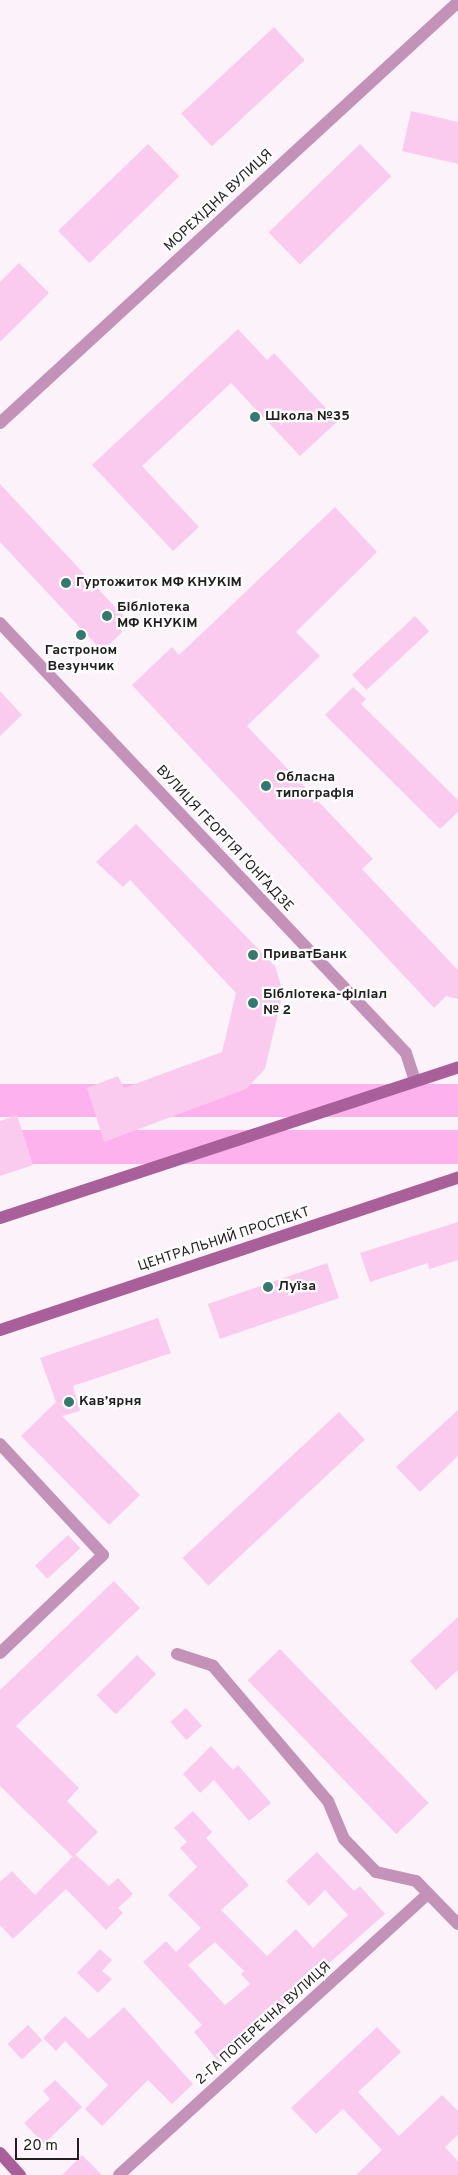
<!DOCTYPE html>
<meta charset="utf-8">
<style>
body{margin:0}
#map{position:relative;width:458px;height:2175px;overflow:hidden;background:#fcf3fa;font-family:Overpass,sans-serif}
div>[style]{position:absolute}
.green>*{inset:0;background:#fdb1ed;transform-origin:0 0}
.building>*{inset:0;background:#facbef;transform-origin:0 0}
.street>*{height:12px;margin:-6px;padding:0 6px;transform-origin:6px;border-radius:6px;background:#c492b9}
.secondary>*{height:12px;margin:-6px;padding:0 6px;transform-origin:6px;border-radius:6px;background:#a85f9a}
.dots>*{width:14px;height:14px;translate:-50% -50%;box-sizing:border-box;border:2px solid #fff;border-radius:50%}
span{translate:-50% -50%;white-space:nowrap;text-align:center;line-height:1.15;-webkit-text-stroke:4.5px #fff;paint-order:stroke}
.street-label{font-size:14px;color:#221f21}
.poi-label{font-size:14px;color:#221f21;font-weight:700}
.left{translate:0 -50%;text-align:left}
.scale{position:absolute;left:15px;top:2138px;width:64px;height:22px;box-sizing:border-box;border:2px solid #221f21;border-top:0;padding-left:6px;font-size:15px;line-height:18px;white-space:nowrap;color:#221f21;-webkit-text-stroke:4px #fff;paint-order:stroke}
</style>
<div id="map">
<div class="green">
<div style="left:458px;top:1084px;width:33px;height:482px;rotate:90deg"></div>
<div style="left:458px;top:1130px;width:34px;height:482px;rotate:90deg"></div>
</div>
<div class="building">
<div style="left:274px;top:27px;width:45px;height:127px;rotate:47deg"></div>
<div style="clip-path:polygon(411px 111px,458px 122px,458px 164px,402px 151px)"></div>
<div style="left:148px;top:144px;width:45px;height:125px;rotate:46deg"></div>
<div style="left:360px;top:144px;width:45px;height:127px;rotate:46deg"></div>
<div style="clip-path:polygon(19px 263px,49px 293px,0 342px,0 282px)"></div>
<div style="clip-path:polygon(238px 329px,267px 360px,274px 353px,338px 421px,300px 456px,231px 383px,142px 466px,199px 527px,173px 551px,92px 465px)"></div>
<div style="clip-path:polygon(0 484px,131px 624px,102px 651px,0 542px)"></div>
<div style="clip-path:polygon(335px 507px,377px 552px,296px 632px,320px 656px,247px 726px,373px 859px,362px 869px,458px 970px,458px 999px,446px 996px,434px 1008px,132px 685px,172px 647px,179px 655px)"></div>
<div style="left:415px;top:616px;width:21px;height:86px;rotate:47deg"></div>
<div style="clip-path:polygon(353px 687px,366px 699px,361px 704px,458px 800px,458px 812px,440px 829px,325px 715px)"></div>
<div style="clip-path:polygon(0 691px,22px 715px,0 736px)"></div>
<div style="clip-path:polygon(136px 824px,275px 966px,283px 992px,265px 1069px,246px 1089px,104px 1142px,87px 1088px,118px 1076px,124px 1088px,222px 1052px,236px 993px,130px 880px,123px 887px,96px 862px)"></div>
<div style="clip-path:polygon(17px 1115px,33px 1165px,0 1176px,0 1121px)"></div>
<div style="clip-path:polygon(458px 1222px,458px 1260px,429px 1269px,428px 1263px,370px 1282px,360px 1253px)"></div>
<div style="left:327px;top:1263px;width:37px;height:126px;rotate:71deg"></div>
<div style="clip-path:polygon(158px 1318px,171px 1353px,73px 1386px,80px 1411px,62px 1416px,140px 1495px,109px 1525px,21px 1436px,56px 1402px,40px 1358px)"></div>
<div style="clip-path:polygon(458px 1410px,458px 1456px,420px 1492px,396px 1467px)"></div>
<div style="left:339px;top:1412px;width:38px;height:214px;rotate:47deg"></div>
<div style="left:68px;top:1535px;width:18px;height:45px;rotate:47deg"></div>
<div style="clip-path:polygon(114px 1581px,140px 1608px,16px 1726px,79px 1788px,67px 1801px,98px 1832px,73px 1857px,0 1786px,0 1690px)"></div>
<div style="clip-path:polygon(458px 1617px,458px 1670px,436px 1690px,410px 1661px)"></div>
<div style="left:280px;top:1649px;width:214px;height:45px;rotate:46deg"></div>
<div style="left:137px;top:1655px;width:27px;height:57px;rotate:45deg"></div>
<div style="left:186px;top:1708px;width:24px;height:21px;rotate:48deg"></div>
<div style="clip-path:polygon(211px 1746px,233px 1770px,238px 1765px,271px 1803px,249px 1821px,214px 1780px,200px 1793px,183px 1774px)"></div>
<div style="clip-path:polygon(evenodd,193px 1811px,212px 1832px,206px 1838px,249px 1885px,221px 1910px,267px 1956px,296px 1929px,313px 1948px,348px 1915px,325px 1890px,309px 1906px,286px 1881px,317px 1852px,354px 1891px,360px 1886px,385px 1914px,218px 2061px,194px 2032px,202px 2025px,143px 1962px,166px 1941px,176px 1952px,201px 1928px,168px 1895px,197px 1867px,180px 1848px,187px 1842px,174px 1828px,193px 1811px,215px 1942px,244px 1971px,241px 1974px,250px 1984px,225px 2005px,188px 1965px,215px 1942px)"></div>
<div style="clip-path:polygon(75px 1854px,109px 1886px,118px 1878px,133px 1894px,118px 1908px,123px 1913px,106px 1930px,66px 1889px,13px 1939px,0 1925px,0 1882px,12px 1871px,35px 1895px)"></div>
<div style="clip-path:polygon(100px 1949px,112px 1960px,102px 1971px,112px 1979px,98px 1993px,77px 1973px)"></div>
<div style="clip-path:polygon(124px 2007px,193px 2084px,172px 2104px,148px 2080px,102px 2126px,85px 2109px,108px 2085px,65px 2041px,56px 2051px,43px 2038px,65px 2016px,89px 2039px)"></div>
<div style="left:28px;top:2025px;width:21px;height:28px;rotate:47deg"></div>
<div style="clip-path:polygon(377px 2027px,401px 2052px,358px 2092px,399px 2136px,442px 2095px,458px 2111px,458px 2135px,445px 2147px,458px 2161px,458px 2175px,356px 2175px,382px 2150px,343px 2109px,316px 2134px,291px 2108px)"></div>
<div style="clip-path:polygon(55px 2080px,82px 2107px,44px 2144px,24px 2123px,50px 2099px,43px 2091px)"></div>
<div style="clip-path:polygon(82px 2155px,102px 2175px,62px 2175px)"></div>
</div>
<div class="street">
<div style="left:0;top:423px;width:622px;rotate:-42.59deg"></div>
<div style="left:0;top:623px;width:591px;rotate:46.64deg"></div>
<div style="left:406px;top:1053px;width:29px;rotate:72deg"></div>
<div style="left:0;top:1444px;width:151px;rotate:47.1deg"></div>
<div style="left:103px;top:1555px;width:142px;rotate:136.4deg"></div>
<div style="left:177px;top:1654px;width:38px;rotate:18deg"></div>
<div style="left:213px;top:1666px;width:177px;rotate:49.6deg"></div>
<div style="left:328px;top:1801px;width:41px;rotate:67.2deg"></div>
<div style="left:344px;top:1839px;width:46px;rotate:45.9deg"></div>
<div style="left:376px;top:1872px;width:41px;rotate:12.7deg"></div>
<div style="left:416px;top:1881px;width:60px;rotate:45.7deg"></div>
<div style="left:119px;top:2175px;width:418px;rotate:-42.3deg"></div>
</div>
<div class="secondary">
<div style="left:0;top:1218px;width:482px;rotate:-18.2deg"></div>
<div style="left:0;top:1330px;width:483px;rotate:-18.4deg"></div>
<div style="left:0;top:2153px;width:30px;rotate:48deg"></div>
</div>
<div class="dots">
<div style="left:255px;top:417px;background:#327970"></div>
<div style="left:66px;top:583px;background:#327970"></div>
<div style="left:107px;top:616px;background:#327970"></div>
<div style="left:81px;top:635px;background:#327970"></div>
<div style="left:266px;top:786px;background:#327970"></div>
<div style="left:253px;top:955px;background:#327970"></div>
<div style="left:253px;top:1003px;background:#327970"></div>
<div style="left:268px;top:1287px;background:#327970"></div>
<div style="left:69px;top:1402px;background:#327970"></div>
</div>
<div class="street-label">
<span style="left:219px;top:201px;rotate:-43deg">МОРЕХІДНА ВУЛИЦЯ</span>
<span style="left:224px;top:839px;rotate:47deg">ВУЛИЦЯ ГЕОРГІЯ ҐОНҐАДЗЕ</span>
<span style="left:224px;top:1240px;rotate:-18deg">ЦЕНТРАЛЬНИЙ ПРОСПЕКТ</span>
<span style="left:264px;top:2024px;rotate:-42deg">2-ГА ПОПЕРЕЧНА ВУЛИЦЯ</span>
</div>
<div class="poi-label">
<span class="left" style="left:265px;top:417px">Школа №35</span>
<span class="left" style="left:76px;top:583px">Гуртожиток МФ КНУКіМ</span>
<span class="left" style="left:117px;top:616px">Бібліотека<br>МФ КНУКіМ</span>
<span style="left:81px;top:659px">Гастроном<br>Везунчик</span>
<span class="left" style="left:276px;top:786px">Обласна<br>типографія</span>
<span class="left" style="left:263px;top:955px">ПриватБанк</span>
<span class="left" style="left:263px;top:1003px">Бібліотека-філіал<br>№ 2</span>
<span class="left" style="left:278px;top:1287px">Луїза</span>
<span class="left" style="left:79px;top:1402px">Кав’ярня</span>
</div>
<div class="scale">20 m</div>
</div>
